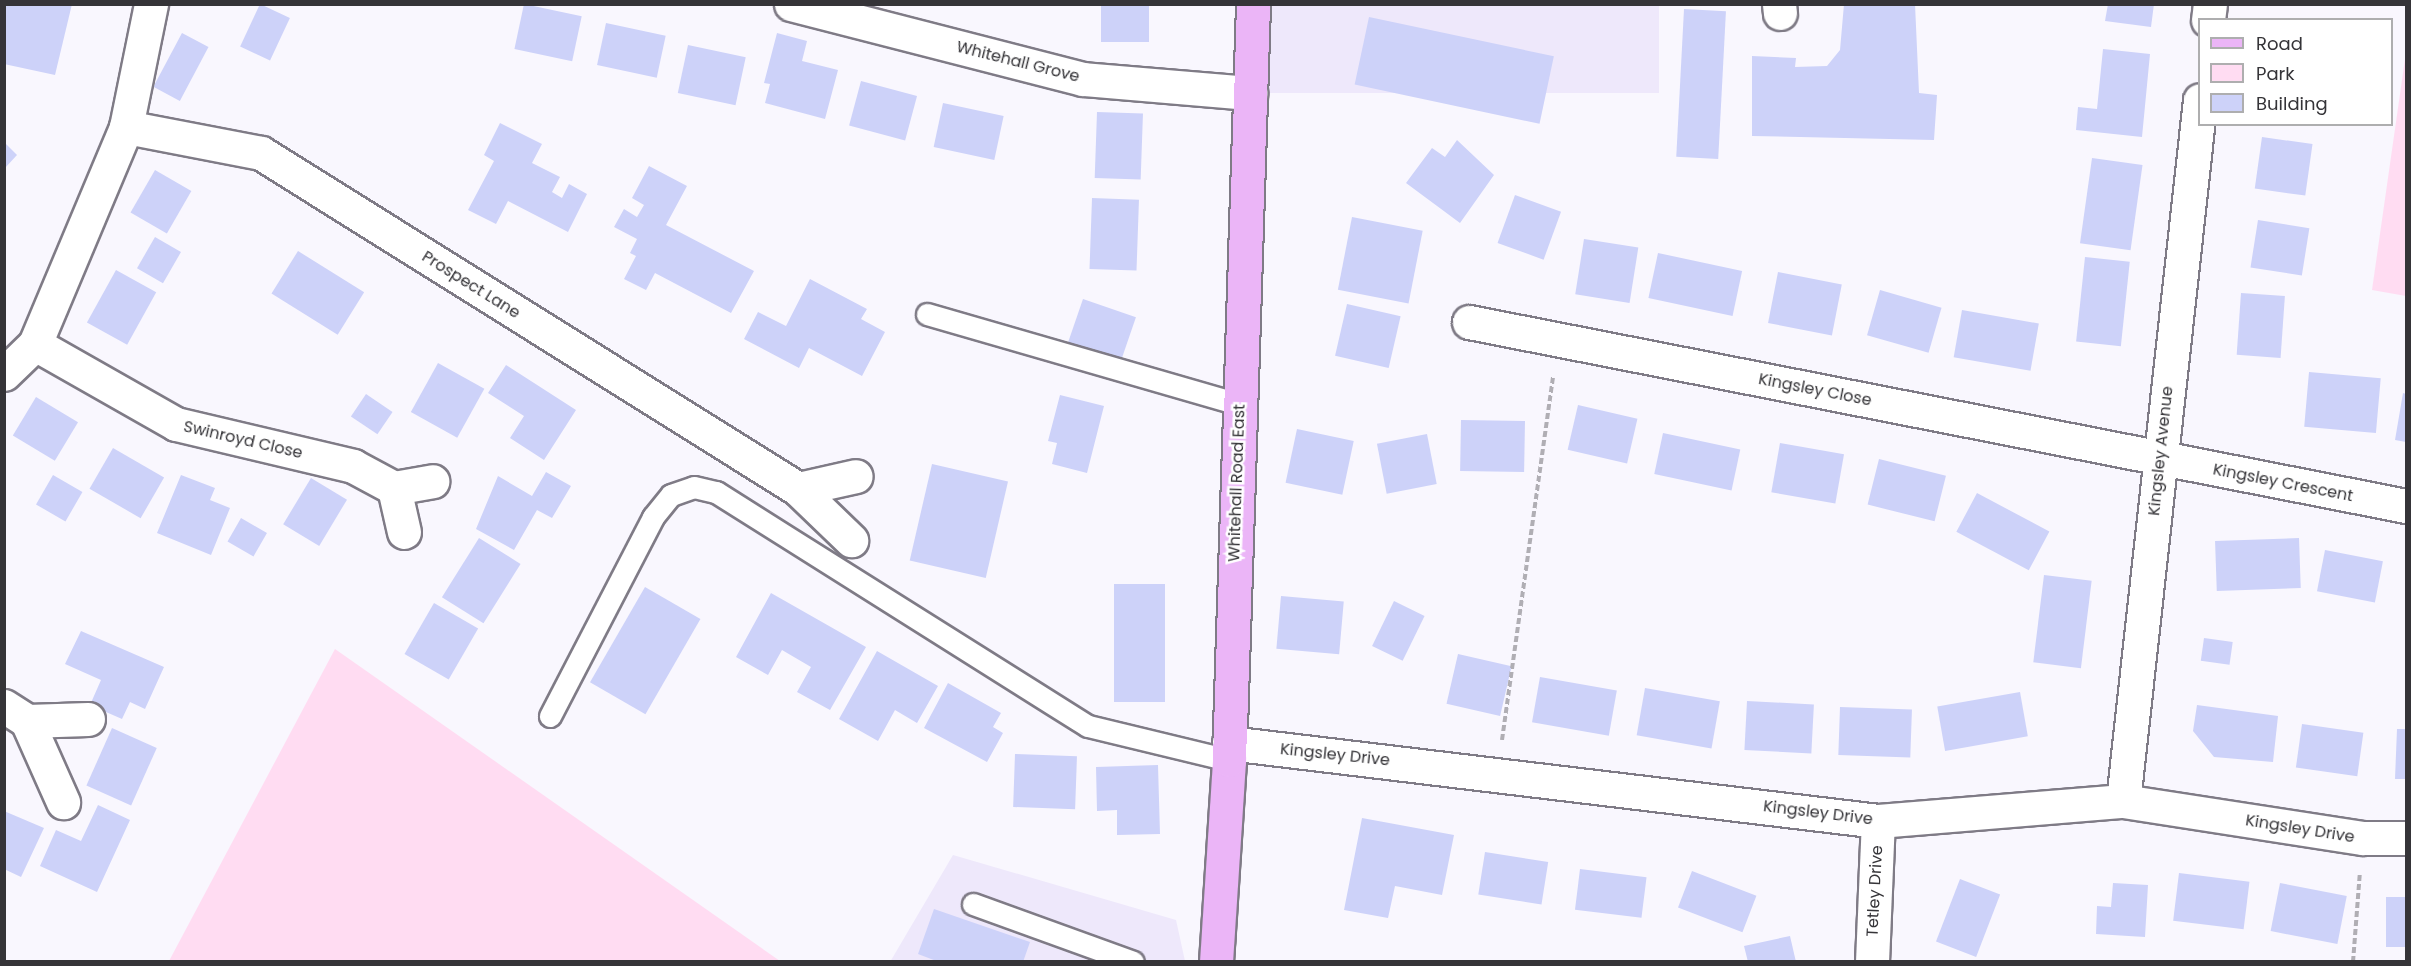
<!DOCTYPE html>
<style>
body{margin:0}
#map{position:relative;width:2411px;height:966px;overflow:hidden;background:#f9f7fe;font-family:Poppins,sans-serif}
div>[style]{position:absolute}
.built>*{inset:0;background:#eee8fb;transform-origin:0 0}
.green>*{inset:0;background:#ffdcf2}
.building>*{inset:0;background:#cdd2f9;transform-origin:0 0}
.path>*{height:4px;margin-top:-2px;transform-origin:0;background:repeating-linear-gradient(90deg,#b0aeb4 0 6px,transparent 0 9px)}
.roads{filter:drop-shadow(2px 0 #7f7b86) drop-shadow(-2px 0 #7f7b86) drop-shadow(0 2px #7f7b86) drop-shadow(0 -2px #7f7b86)}
.service>*{height:21px;margin:-10.5px;padding:0 10.5px;transform-origin:10.5px;border-radius:10.5px;background:#fff}
.minor>*{height:33px;margin:-16.5px;padding:0 16.5px;transform-origin:16.5px;border-radius:16.5px;background:#fff}
.primary>*{height:33px;margin:-16.5px;padding:0 16.5px;transform-origin:16.5px;border-radius:16.5px;background:#ebb5f7}
span{translate:-50% -50%;white-space:nowrap;text-align:center;line-height:1.15;-webkit-text-stroke:5px #fff;paint-order:stroke}
.street-label{font-size:16px;color:#353438}
.frame{position:absolute;inset:0;border:6px solid #353438;pointer-events:none}
.legend{position:absolute;left:2198px;top:18px;width:195px;height:108px;box-sizing:border-box;background:#fff;border:2px solid #aeaeaf;margin:0;padding:8px 10px;list-style:none;font-size:18px;color:#353438}
.legend li{display:flex;align-items:center;gap:12px;height:30px}
.legend b{width:30px;border:2px solid #aeaeaf}
</style>
<div id="map">
<div class="built">
<div style="left:1253px;top:5px;width:406px;height:88px"></div>
<div style="clip-path:polygon(953px 855px,1176px 920px,1185px 961px,890px 962px)"></div>
</div>
<div class="green">
<div style="clip-path:polygon(2406px 52px,2406px 296px,2372px 290px)"></div>
<div style="clip-path:polygon(335px 649px,780px 961px,169px 961px)"></div>
</div>
<div class="building">
<div style="clip-path:polygon(4px 4px,72px 4px,55px 75px,4px 64px)"></div>
<div style="left:260px;top:4px;width:33px;height:47px;rotate:25deg"></div>
<div style="left:524px;top:4px;width:59px;height:46px;rotate:12deg"></div>
<div style="left:1101px;top:4px;width:48px;height:38px"></div>
<div style="clip-path:polygon(1844px 4px,1915px 4px,1919px 93px,1937px 95px,1934px 140px,1752px 136px,1752px 56px,1796px 58px,1795px 67px,1827px 66px,1840px 50px)"></div>
<div style="clip-path:polygon(2108px 4px,2154px 4px,2151px 27px,2105px 21px)"></div>
<div style="left:1684px;top:9px;width:42px;height:148px;rotate:3deg"></div>
<div style="left:1369px;top:17px;width:189px;height:69px;rotate:12deg"></div>
<div style="left:606px;top:23px;width:61px;height:43px;rotate:12deg"></div>
<div style="left:182px;top:33px;width:30px;height:61px;rotate:28deg"></div>
<div style="clip-path:polygon(777px 33px,807px 41px,802px 61px,838px 70px,825px 119px,765px 103px,770px 84px,764px 83px)"></div>
<div style="left:688px;top:45px;width:59px;height:49px;rotate:12deg"></div>
<div style="clip-path:polygon(2103px 49px,2150px 54px,2142px 137px,2076px 130px,2078px 107px,2097px 109px)"></div>
<div style="left:861px;top:81px;width:58px;height:46px;rotate:15deg"></div>
<div style="left:943px;top:103px;width:62px;height:45px;rotate:12deg"></div>
<div style="left:1097px;top:112px;width:46px;height:66px;rotate:2deg"></div>
<div style="clip-path:polygon(500px 123px,542px 144px,532px 163px,560px 177px,552px 192px,562px 198px,569px 184px,587px 194px,568px 232px,508px 201px,496px 224px,468px 210px,494px 161px,484px 155px)"></div>
<div style="left:2262px;top:137px;width:51px;height:52px;rotate:8deg"></div>
<div style="clip-path:polygon(1457px 140px,1494px 175px,1460px 223px,1406px 183px,1432px 148px,1445px 157px)"></div>
<div style="clip-path:polygon(5px 143px,17px 155px,5px 168px)"></div>
<div style="left:2092px;top:158px;width:51px;height:86px;rotate:8deg"></div>
<div style="clip-path:polygon(649px 166px,687px 186px,666px 225px,754px 271px,731px 313px,655px 273px,646px 290px,624px 279px,636px 256px,630px 253px,637px 239px,614px 227px,624px 209px,637px 217px,644px 205px,632px 198px)"></div>
<div style="left:155px;top:170px;width:42px;height:49px;rotate:30deg"></div>
<div style="left:1515px;top:195px;width:49px;height:51px;rotate:20deg"></div>
<div style="left:1092px;top:198px;width:47px;height:71px;rotate:2deg"></div>
<div style="left:1352px;top:217px;width:72px;height:74px;rotate:11deg"></div>
<div style="left:2258px;top:220px;width:52px;height:48px;rotate:9deg"></div>
<div style="left:155px;top:237px;width:30px;height:36px;rotate:30deg"></div>
<div style="left:1584px;top:239px;width:55px;height:56px;rotate:9deg"></div>
<div style="left:298px;top:251px;width:78px;height:50px;rotate:32deg"></div>
<div style="left:1658px;top:253px;width:86px;height:46px;rotate:12deg"></div>
<div style="left:2085px;top:257px;width:45px;height:85px;rotate:6deg"></div>
<div style="left:116px;top:270px;width:46px;height:60px;rotate:29deg"></div>
<div style="left:1778px;top:272px;width:65px;height:52px;rotate:11deg"></div>
<div style="clip-path:polygon(810px 279px,867px 309px,861px 319px,885px 332px,862px 376px,809px 348px,799px 368px,744px 339px,758px 312px,786px 326px)"></div>
<div style="left:1880px;top:290px;width:64px;height:47px;rotate:16deg"></div>
<div style="left:2241px;top:293px;width:44px;height:62px;rotate:4deg"></div>
<div style="left:1083px;top:299px;width:56px;height:52px;rotate:19deg"></div>
<div style="left:1347px;top:304px;width:55px;height:53px;rotate:13deg"></div>
<div style="left:1962px;top:310px;width:78px;height:48px;rotate:10deg"></div>
<div style="left:438px;top:363px;width:53px;height:56px;rotate:29deg"></div>
<div style="clip-path:polygon(506px 365px,576px 410px,544px 460px,510px 438px,524px 416px,488px 393px)"></div>
<div style="left:2309px;top:372px;width:72px;height:55px;rotate:5deg"></div>
<div style="clip-path:polygon(2403px 393px,2406px 394px,2406px 442px,2395px 440px)"></div>
<div style="left:366px;top:394px;width:32px;height:27px;rotate:34deg"></div>
<div style="clip-path:polygon(1060px 395px,1104px 406px,1087px 473px,1052px 464px,1057px 443px,1048px 441px)"></div>
<div style="left:36px;top:397px;width:49px;height:45px;rotate:31deg"></div>
<div style="left:1578px;top:405px;width:61px;height:46px;rotate:13deg"></div>
<div style="left:1461px;top:420px;width:64px;height:51px;rotate:1deg"></div>
<div style="left:1297px;top:429px;width:58px;height:55px;rotate:12deg"></div>
<div style="left:1663px;top:433px;width:79px;height:42px;rotate:12deg"></div>
<div style="left:1427px;top:434px;width:51px;height:51px;rotate:79deg"></div>
<div style="left:1780px;top:443px;width:65px;height:50px;rotate:10deg"></div>
<div style="left:113px;top:448px;width:59px;height:47px;rotate:30deg"></div>
<div style="left:1879px;top:459px;width:69px;height:47px;rotate:14deg"></div>
<div style="left:932px;top:464px;width:78px;height:99px;rotate:13deg"></div>
<div style="clip-path:polygon(546px 472px,571px 486px,552px 518px,537px 510px,514px 550px,476px 529px,498px 476px,532px 496px)"></div>
<div style="left:53px;top:475px;width:34px;height:34px;rotate:30deg"></div>
<div style="clip-path:polygon(181px 475px,215px 488px,210px 500px,230px 508px,211px 555px,157px 533px)"></div>
<div style="left:311px;top:478px;width:42px;height:54px;rotate:31deg"></div>
<div style="left:1977px;top:493px;width:82px;height:44px;rotate:28deg"></div>
<div style="left:241px;top:518px;width:30px;height:27px;rotate:30deg"></div>
<div style="left:479px;top:538px;width:49px;height:70px;rotate:32deg"></div>
<div style="left:2299px;top:538px;width:50px;height:84px;rotate:88deg"></div>
<div style="left:2325px;top:550px;width:59px;height:42px;rotate:11deg"></div>
<div style="left:2044px;top:575px;width:48px;height:88px;rotate:7deg"></div>
<div style="left:1114px;top:584px;width:51px;height:118px"></div>
<div style="left:645px;top:587px;width:64px;height:110px;rotate:30deg"></div>
<div style="clip-path:polygon(771px 593px,866px 647px,830px 710px,797px 692px,811px 667px,782px 650px,768px 675px,736px 657px)"></div>
<div style="left:1281px;top:596px;width:63px;height:53px;rotate:5deg"></div>
<div style="left:1394px;top:601px;width:34px;height:50px;rotate:26deg"></div>
<div style="left:434px;top:603px;width:51px;height:59px;rotate:30deg"></div>
<div style="clip-path:polygon(81px 631px,164px 667px,145px 709px,130px 702px,122px 719px,90px 705px,101px 680px,65px 664px)"></div>
<div style="left:2204px;top:638px;width:29px;height:23px;rotate:8deg"></div>
<div style="clip-path:polygon(877px 651px,938px 686px,917px 723px,895px 710px,878px 741px,839px 719px)"></div>
<div style="left:1458px;top:654px;width:55px;height:51px;rotate:13deg"></div>
<div style="left:1540px;top:677px;width:78px;height:46px;rotate:10deg"></div>
<div style="clip-path:polygon(948px 683px,1001px 713px,993px 727px,1003px 733px,987px 762px,924px 728px)"></div>
<div style="left:1645px;top:688px;width:76px;height:48px;rotate:10deg"></div>
<div style="left:2020px;top:692px;width:45px;height:84px;rotate:80deg"></div>
<div style="left:1747px;top:701px;width:67px;height:49px;rotate:3deg"></div>
<div style="clip-path:polygon(2197px 705px,2278px 716px,2273px 762px,2214px 757px,2193px 731px)"></div>
<div style="left:1840px;top:707px;width:72px;height:48px;rotate:2deg"></div>
<div style="left:2302px;top:724px;width:62px;height:44px;rotate:8deg"></div>
<div style="left:112px;top:728px;width:49px;height:63px;rotate:24deg"></div>
<div style="clip-path:polygon(2397px 729px,2406px 729px,2406px 779px,2395px 779px)"></div>
<div style="left:1015px;top:754px;width:62px;height:53px;rotate:2deg"></div>
<div style="clip-path:polygon(1158px 765px,1160px 834px,1117px 835px,1117px 810px,1097px 811px,1096px 767px)"></div>
<div style="clip-path:polygon(98px 805px,130px 820px,97px 892px,40px 866px,56px 830px,81px 841px)"></div>
<div style="clip-path:polygon(4px 811px,44px 828px,21px 877px,4px 869px)"></div>
<div style="clip-path:polygon(1362px 818px,1454px 835px,1442px 895px,1395px 886px,1388px 918px,1344px 910px)"></div>
<div style="left:1485px;top:852px;width:64px;height:43px;rotate:9deg"></div>
<div style="left:1580px;top:869px;width:67px;height:41px;rotate:7deg"></div>
<div style="left:1692px;top:871px;width:69px;height:39px;rotate:21deg"></div>
<div style="left:2179px;top:873px;width:71px;height:48px;rotate:7deg"></div>
<div style="left:1960px;top:879px;width:43px;height:67px;rotate:21deg"></div>
<div style="clip-path:polygon(2113px 883px,2148px 885px,2145px 937px,2096px 934px,2097px 906px,2111px 907px)"></div>
<div style="left:2280px;top:883px;width:68px;height:49px;rotate:11deg"></div>
<div style="left:2386px;top:897px;width:20px;height:50px"></div>
<div style="clip-path:polygon(934px 909px,1030px 942px,1023px 962px,939px 962px,918px 954px)"></div>
<div style="clip-path:polygon(1790px 936px,1796px 962px,1748px 962px,1744px 946px)"></div>
</div>
<div class="path">
<div style="left:1502px;top:740px;width:368px;rotate:-82deg"></div>
<div style="left:2353px;top:962px;width:90px;rotate:-85.6deg"></div>
</div>
<div class="roads">
<div class="service">
<div style="left:927px;top:314px;width:325px;rotate:16.1deg"></div>
<div style="left:550px;top:716px;width:224px;rotate:-62.6deg"></div>
<div style="left:653px;top:517px;width:28px;rotate:-51deg"></div>
<div style="left:671px;top:495px;width:24px;rotate:-19deg"></div>
<div style="left:694px;top:487px;width:23px;rotate:13deg"></div>
<div style="left:716px;top:492px;width:439px;rotate:32.2deg"></div>
<div style="left:1088px;top:726px;width:145px;rotate:13.6deg"></div>
<div style="left:973px;top:904px;width:170px;rotate:19.9deg"></div>
</div>
<div class="minor">
<div style="left:791px;top:4px;width:301px;rotate:14.4deg"></div>
<div style="left:1083px;top:79px;width:168px;rotate:4.8deg"></div>
<div style="left:1779px;top:4px;width:9px;rotate:84deg"></div>
<div style="left:2208px;top:20px;width:16px;rotate:-83deg"></div>
<div style="left:126px;top:127px;width:137px;rotate:10.9deg"></div>
<div style="left:261px;top:153px;width:633px;rotate:32.03deg"></div>
<div style="left:798px;top:489px;width:74px;rotate:43.9deg"></div>
<div style="left:1469px;top:322px;width:955px;rotate:11.11deg"></div>
<div style="left:35px;top:344px;width:162px;rotate:29.6deg"></div>
<div style="left:176px;top:424px;width:182px;rotate:13.3deg"></div>
<div style="left:353px;top:466px;width:47px;rotate:28.2deg"></div>
<div style="left:394px;top:488px;width:39px;rotate:-10deg"></div>
<div style="left:4px;top:374px;width:43px;rotate:-44.1deg"></div>
<div style="left:35px;top:344px;width:235px;rotate:-67.2deg"></div>
<div style="left:126px;top:127px;width:126px;rotate:-78.5deg"></div>
<div style="left:394px;top:488px;width:45px;rotate:77.2deg"></div>
<div style="left:798px;top:489px;width:59px;rotate:-12.6deg"></div>
<div style="left:4px;top:706px;width:27px;rotate:33deg"></div>
<div style="left:27px;top:721px;width:89px;rotate:66deg"></div>
<div style="left:27px;top:721px;width:61px;rotate:-1.9deg"></div>
<div style="left:1229px;top:743px;width:654px;rotate:6.85deg"></div>
<div style="left:1878px;top:821px;width:246px;rotate:-4.7deg"></div>
<div style="left:2123px;top:801px;width:243px;rotate:8.8deg"></div>
<div style="left:2363px;top:838px;width:43px"></div>
<div style="left:2123px;top:801px;width:705px;rotate:-83.73deg"></div>
<div style="left:1872px;top:962px;width:141px;rotate:-87.6deg"></div>
</div>
<div class="primary">
<div style="left:1216px;top:962px;width:202px;rotate:-86.3deg"></div>
<div style="left:1229px;top:760px;width:756px;rotate:-88.18deg"></div>
</div>
</div>
<div class="street-label">
<span style="left:1018px;top:62px;rotate:14deg">Whitehall Grove</span>
<span style="left:471px;top:285px;rotate:32deg">Prospect Lane</span>
<span style="left:1815px;top:390px;rotate:11deg">Kingsley Close</span>
<span style="left:243px;top:440px;rotate:13deg">Swinroyd Close</span>
<span style="left:2161px;top:451px;rotate:-84deg">Kingsley Avenue</span>
<span style="left:1237px;top:483px;rotate:-88deg">Whitehall Road East</span>
<span style="left:2283px;top:483px;rotate:11deg">Kingsley Crescent</span>
<span style="left:1335px;top:755px;rotate:6deg">Kingsley Drive</span>
<span style="left:1818px;top:813px;rotate:7deg">Kingsley Drive</span>
<span style="left:2300px;top:829px;rotate:9deg">Kingsley Drive</span>
<span style="left:1875px;top:891px;rotate:-87deg">Tetley Drive</span>
</div>
<div class="frame"></div>
<ul class="legend">
<li><b style="height:8px;background:#ebb5f7"></b>Road</li>
<li><b style="height:16px;background:#ffdcf2"></b>Park</li>
<li><b style="height:16px;background:#cdd2f9"></b>Building</li>
</ul>
</div>
